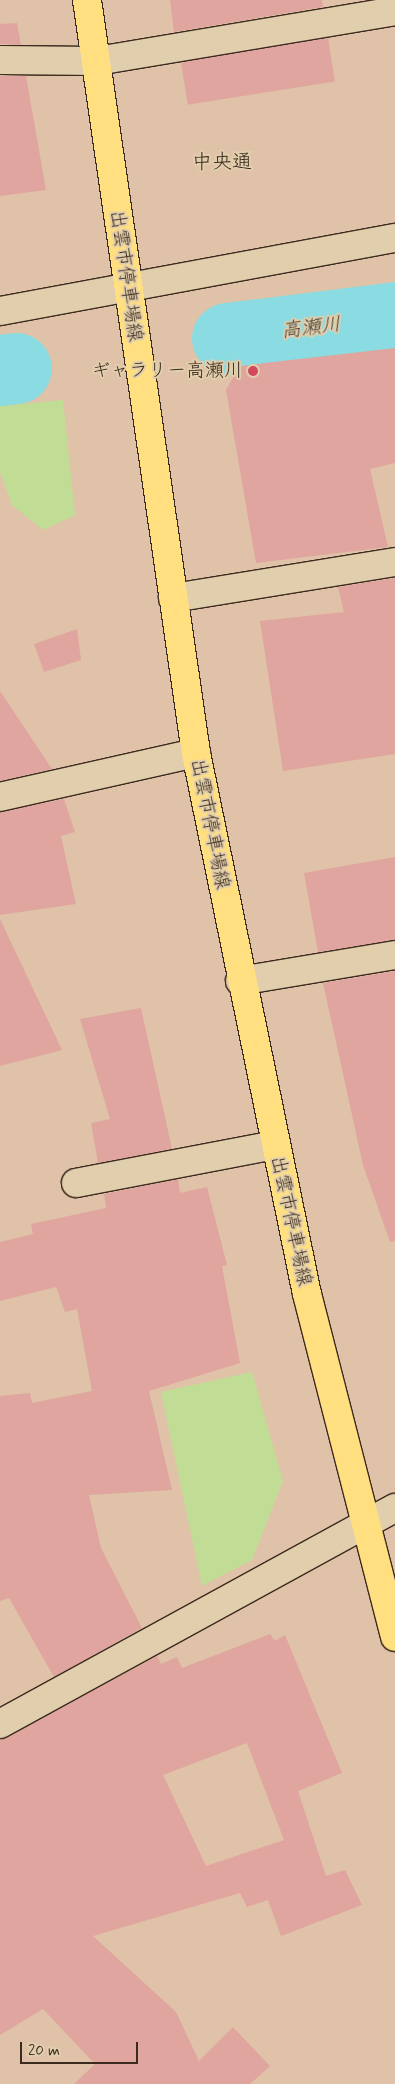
<!DOCTYPE html>
<meta charset="utf-8">
<style>
body{margin:0}
#map{position:relative;width:395px;height:2084px;overflow:hidden;background:#e0c2a8;font-family:Mynerve,"Klee One",sans-serif}
div>[style]{position:absolute}
.green>*{inset:0;background:#c1dd95}
.river>*{height:71px;margin:-35.5px;padding:0 35.5px;transform-origin:35.5px;border-radius:35.5px;background:#8adbe2}
.building>*{inset:0;background:#dfa59e;transform-origin:0 0}
.roads{filter:drop-shadow(1px 0 #3b2a1e) drop-shadow(-1px 0 #3b2a1e) drop-shadow(0 1px #3b2a1e) drop-shadow(0 -1px #3b2a1e)}
.minor>*{height:28px;margin:-14px;padding:0 14px;transform-origin:14px;border-radius:14px;background:#e1ceac}
.major>*{height:28px;margin:-14px;padding:0 14px;transform-origin:14px;border-radius:14px;background:#ffdf80}
.dots>*{width:14px;height:14px;translate:-50% -50%;box-sizing:border-box;border:2px solid #e1ceac;border-radius:50%}
span{translate:-50% -50%;white-space:nowrap;text-align:center;line-height:1.15;-webkit-text-stroke:4px #e1ceac;paint-order:stroke}
.street-label{font-size:19px;color:#3b2a1e}
.poi-label{font-size:19px;color:#3b2a1e}
.right{translate:-100% -50%;text-align:right}
.neighbourhood-label{font-size:20px;color:#3b2a1e}
.water-label{font-size:20px;color:#433c32;font-style:italic}
.scale{position:absolute;left:20px;top:2042px;width:118px;height:22px;box-sizing:border-box;border:2px solid #3b2a1e;border-top:0;padding-left:6px;font-size:15px;line-height:18px;white-space:nowrap;color:#3b2a1e;-webkit-text-stroke:4px #e1ceac;paint-order:stroke}
</style>
<div id="map">
<div class="green">
<div style="clip-path:polygon(63px 400px,75px 515px,43px 530px,12px 505px,0 472px,0 406px)"></div>
<div style="clip-path:polygon(252px 1372px,283px 1481px,252px 1560px,202px 1586px,161px 1392px)"></div>
</div>
<div class="river">
<div style="left:227px;top:338px;width:169px;rotate:-7.1deg"></div>
<div style="left:0;top:370px;width:16px;rotate:-7deg"></div>
</div>
<div class="building">
<div style="clip-path:polygon(170px 0,322px 0,323px 7px,174px 32px)"></div>
<div style="clip-path:polygon(17px 23px,21px 45px,0 44px,0 24px)"></div>
<div style="left:328px;top:38px;width:44px;height:149px;rotate:81deg"></div>
<div style="clip-path:polygon(0 76px,26px 76px,46px 190px,0 196px)"></div>
<div style="clip-path:polygon(395px 348px,395px 463px,370px 469px,388px 547px,256px 563px,226px 390px,240px 366px)"></div>
<div style="clip-path:polygon(395px 578px,395px 754px,283px 771px,260px 621px,344px 612px,338px 587px)"></div>
<div style="clip-path:polygon(77px 629px,81px 660px,44px 672px,34px 644px)"></div>
<div style="clip-path:polygon(0 691px,52px 769px,0 781px)"></div>
<div style="clip-path:polygon(64px 799px,75px 832px,61px 836px,76px 904px,0 915px,0 812px)"></div>
<div style="clip-path:polygon(395px 857px,395px 940px,318px 952px,304px 873px)"></div>
<div style="clip-path:polygon(0 919px,62px 1050px,0 1066px)"></div>
<div style="clip-path:polygon(395px 971px,395px 1241px,390px 1242px,363px 1165px,323px 983px)"></div>
<div style="clip-path:polygon(141px 1008px,172px 1149px,98px 1163px,91px 1123px,110px 1119px,80px 1019px)"></div>
<div style="clip-path:polygon(178px 1179px,180px 1193px,207px 1187px,227px 1265px,222px 1266px,240px 1363px,149px 1391px,172px 1490px,89px 1495px,101px 1548px,142px 1628px,54px 1677px,9px 1598px,0 1601px,0 1396px,30px 1393px,32px 1403px,92px 1391px,77px 1309px,65px 1312px,56px 1287px,0 1301px,0 1242px,33px 1234px,31px 1224px,106px 1208px,104px 1194px)"></div>
<div style="clip-path:polygon(evenodd,270px 1634px,275px 1641px,285px 1635px,342px 1773px,298px 1791px,326px 1876px,345px 1870px,362px 1905px,281px 1936px,268px 1900px,247px 1907px,240px 1893px,93px 1936px,176px 2012px,199px 2061px,233px 2027px,270px 2066px,250px 2084px,74px 2084px,95px 2064px,43px 2009px,0 2035px,0 1741px,157px 1656px,161px 1664px,177px 1657px,182px 1668px,270px 1634px,247px 1743px,284px 1840px,206px 1866px,163px 1775px,247px 1743px)"></div>
</div>
<div class="roads">
<div class="minor">
<div style="left:0;top:60px;width:97px;rotate:0.6deg"></div>
<div style="left:97px;top:61px;width:302px;rotate:-9.5deg"></div>
<div style="left:0;top:311px;width:402px;rotate:-10.5deg"></div>
<div style="left:173px;top:598px;width:225px;rotate:-9.2deg"></div>
<div style="left:0;top:797px;width:201px;rotate:-12.7deg"></div>
<div style="left:240px;top:981px;width:157px;rotate:-9.5deg"></div>
<div style="left:76px;top:1183px;width:203px;rotate:-10.8deg"></div>
<div style="left:0;top:1724px;width:450px;rotate:-28.7deg"></div>
</div>
<div class="major">
<div style="left:87px;top:0;width:761px;rotate:81.76deg"></div>
<div style="left:196px;top:753px;width:552px;rotate:78.41deg"></div>
<div style="left:307px;top:1294px;width:354px;rotate:75.6deg"></div>
</div>
</div>
<div class="dots">
<div style="left:253px;top:371px;background:#d1495b"></div>
</div>
<div class="street-label">
<span style="left:126px;top:276px;rotate:82deg">出雲市停車場線</span>
<span style="left:210px;top:824px;rotate:79deg">出雲市停車場線</span>
<span style="left:291px;top:1221px;rotate:78deg">出雲市停車場線</span>
</div>
<div class="poi-label">
<span class="right" style="left:243px;top:371px">ギャラリー高瀬川</span>
</div>
<div class="neighbourhood-label">
<span style="left:222px;top:162px">中央通</span>
</div>
<div class="water-label">
<span style="left:311px;top:328px;rotate:-7deg">高瀬川</span>
</div>
<div class="scale">20 m</div>
</div>
